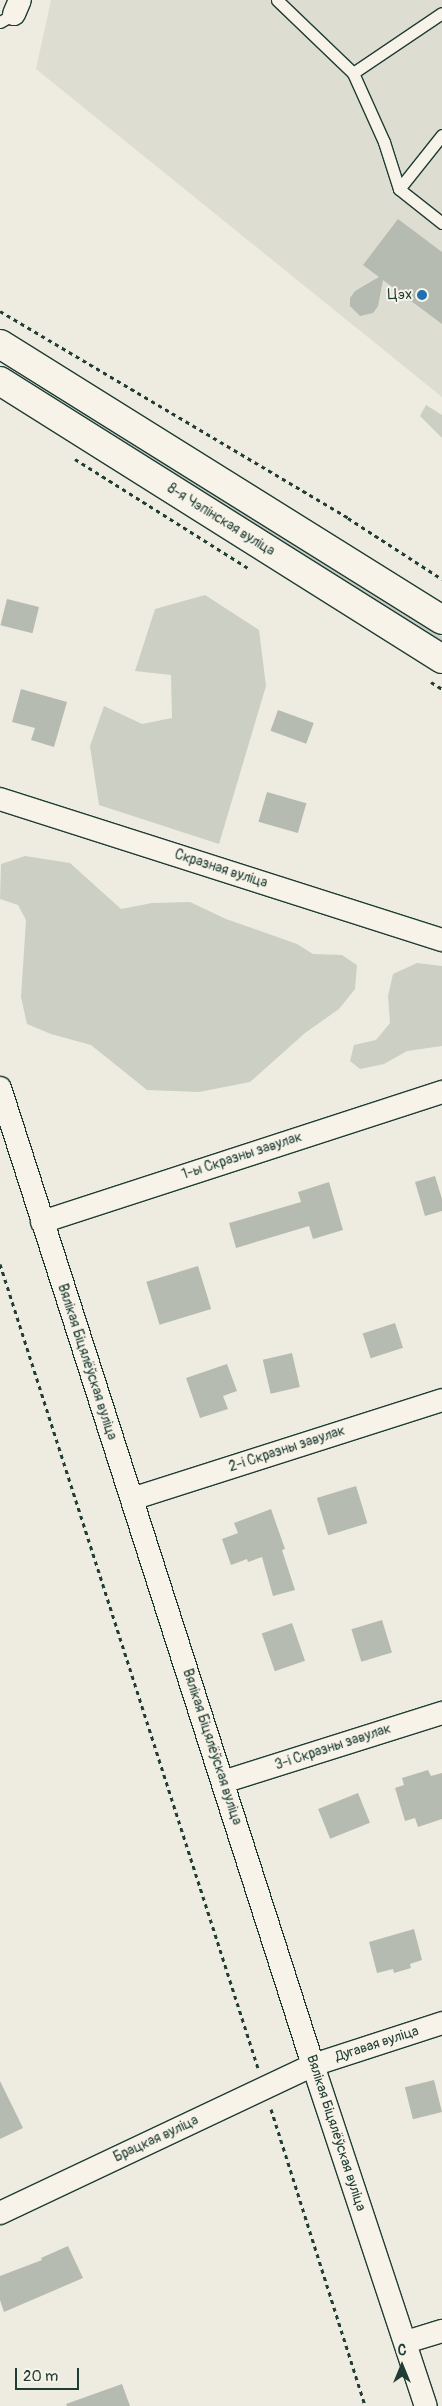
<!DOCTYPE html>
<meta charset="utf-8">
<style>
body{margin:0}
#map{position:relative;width:442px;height:2406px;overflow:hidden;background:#eeece1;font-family:Pangolin,sans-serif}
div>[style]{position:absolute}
.built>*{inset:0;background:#ddddd2}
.green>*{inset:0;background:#cccfc4}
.building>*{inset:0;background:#b5bbb0;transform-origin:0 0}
.path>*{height:3px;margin-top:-1.5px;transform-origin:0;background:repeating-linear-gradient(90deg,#1f3d34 0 4px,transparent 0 8px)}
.roads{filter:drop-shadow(1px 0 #1f3d34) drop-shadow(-1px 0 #1f3d34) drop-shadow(0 1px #1f3d34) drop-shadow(0 -1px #1f3d34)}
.lane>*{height:11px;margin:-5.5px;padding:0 5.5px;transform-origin:5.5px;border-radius:5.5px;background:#f7f3e8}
.street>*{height:22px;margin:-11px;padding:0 11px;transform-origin:11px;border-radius:11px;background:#f7f3e8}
.secondary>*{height:28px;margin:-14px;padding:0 14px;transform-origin:14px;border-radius:14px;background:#f7f3e8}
.dots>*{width:14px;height:14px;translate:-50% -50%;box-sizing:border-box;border:2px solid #f7f3e8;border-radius:50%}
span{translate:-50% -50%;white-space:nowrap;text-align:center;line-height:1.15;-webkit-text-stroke:4px #f7f3e8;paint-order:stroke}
.poi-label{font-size:14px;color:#1f3d34}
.right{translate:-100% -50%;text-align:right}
.street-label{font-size:14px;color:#1f3d34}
.north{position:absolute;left:377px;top:2341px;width:50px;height:50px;-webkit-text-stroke:4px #f7f3e8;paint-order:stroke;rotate:0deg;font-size:14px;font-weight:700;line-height:20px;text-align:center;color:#1f3d34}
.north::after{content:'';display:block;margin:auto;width:18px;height:22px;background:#1f3d34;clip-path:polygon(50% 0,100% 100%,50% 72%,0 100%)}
.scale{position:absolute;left:15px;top:2368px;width:64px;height:22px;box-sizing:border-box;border:2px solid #1f3d34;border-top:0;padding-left:6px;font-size:15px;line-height:18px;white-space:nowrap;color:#1f3d34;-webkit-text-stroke:4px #f7f3e8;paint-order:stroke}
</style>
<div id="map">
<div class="built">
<div style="clip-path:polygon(51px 0,442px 0,442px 397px,36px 69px)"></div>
</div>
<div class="green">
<div style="clip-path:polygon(33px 377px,442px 636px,442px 643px,30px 381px)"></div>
<div style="clip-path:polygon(426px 405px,442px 415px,442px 438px,420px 416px)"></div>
<div style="clip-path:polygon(205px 595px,259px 630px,266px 686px,219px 844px,99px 805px,90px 746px,104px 706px,142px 724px,172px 718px,171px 675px,135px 671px,155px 609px)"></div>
<div style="clip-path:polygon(25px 856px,70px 863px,121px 909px,152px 903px,190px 902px,226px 919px,297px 944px,313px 954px,342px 955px,357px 965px,355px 989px,339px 1009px,305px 1033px,250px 1082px,199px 1092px,147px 1090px,91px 1045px,51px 1034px,27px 1024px,21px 997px,26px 920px,18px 905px,0 899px,1px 864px)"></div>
<div style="clip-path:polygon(417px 963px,442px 966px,442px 1046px,407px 1051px,384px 1064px,360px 1069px,350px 1061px,354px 1045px,376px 1040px,390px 1023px,388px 996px,393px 974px)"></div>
</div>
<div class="building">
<div style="clip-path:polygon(398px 219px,442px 252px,442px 324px,383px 280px,378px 306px,373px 313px,360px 316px,350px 306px,350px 298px,355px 291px,379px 277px,363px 265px)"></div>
<div style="left:7px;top:599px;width:33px;height:27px;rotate:14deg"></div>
<div style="clip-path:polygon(21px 689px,67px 702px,54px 747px,31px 740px,35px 728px,12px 722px)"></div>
<div style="left:278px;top:710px;width:38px;height:22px;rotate:20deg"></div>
<div style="left:267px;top:792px;width:41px;height:31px;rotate:16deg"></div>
<div style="clip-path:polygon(435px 1176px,442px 1199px,442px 1211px,425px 1216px,415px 1182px)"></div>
<div style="clip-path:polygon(329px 1182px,343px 1230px,313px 1239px,309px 1226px,236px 1248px,229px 1223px,301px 1202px,298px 1192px)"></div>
<div style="left:198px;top:1266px;width:45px;height:54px;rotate:73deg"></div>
<div style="left:395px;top:1323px;width:26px;height:34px;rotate:72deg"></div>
<div style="left:292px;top:1353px;width:35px;height:30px;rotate:77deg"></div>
<div style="clip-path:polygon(227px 1364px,237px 1391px,223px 1396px,228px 1409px,200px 1418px,186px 1378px)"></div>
<div style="left:356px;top:1486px;width:39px;height:41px;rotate:73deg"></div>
<div style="clip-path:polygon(271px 1509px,285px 1549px,282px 1550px,295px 1590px,273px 1596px,262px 1557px,248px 1562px,247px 1559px,231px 1565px,222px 1539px,238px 1533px,234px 1523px)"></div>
<div style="left:382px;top:1620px;width:34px;height:32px;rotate:73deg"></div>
<div style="left:292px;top:1623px;width:40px;height:32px;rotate:71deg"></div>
<div style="clip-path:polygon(428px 1770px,431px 1776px,442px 1773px,442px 1819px,418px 1827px,415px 1818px,405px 1821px,395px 1788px,404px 1785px,402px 1778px)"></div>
<div style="left:358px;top:1793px;width:32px;height:43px;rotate:68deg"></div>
<div style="clip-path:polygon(414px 1929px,422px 1960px,410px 1964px,411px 1968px,394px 1973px,393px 1969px,377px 1973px,369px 1942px)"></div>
<div style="left:434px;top:2080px;width:33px;height:30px;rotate:76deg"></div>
<div style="clip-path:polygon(0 2081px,23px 2128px,0 2139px)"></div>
<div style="clip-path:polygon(68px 2246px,83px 2278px,4px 2312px,0 2300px,0 2276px,42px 2260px,41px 2258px)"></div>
<div style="clip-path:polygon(122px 2384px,130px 2406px,67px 2406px,66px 2404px)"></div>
</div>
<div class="path">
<div style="left:0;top:311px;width:405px;rotate:30.7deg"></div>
<div style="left:348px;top:518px;width:112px;rotate:33deg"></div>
<div style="left:75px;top:459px;width:204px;rotate:32.2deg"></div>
<div style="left:431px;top:682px;width:13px;rotate:32deg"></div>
<div style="left:0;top:1264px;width:844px;rotate:72.21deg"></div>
<div style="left:271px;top:2109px;width:312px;rotate:72.4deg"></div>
</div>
<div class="roads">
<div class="lane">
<div style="left:277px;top:0;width:105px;rotate:43.8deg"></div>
<div style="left:353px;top:73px;width:107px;rotate:-34deg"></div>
<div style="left:0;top:22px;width:16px;rotate:-30deg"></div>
<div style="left:353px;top:73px;width:76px;rotate:65.8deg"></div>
<div style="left:384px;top:142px;width:49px;rotate:72.3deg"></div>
<div style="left:399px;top:189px;width:55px;rotate:38.3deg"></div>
<div style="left:399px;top:189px;width:69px;rotate:-51.5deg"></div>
</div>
<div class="street">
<div style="left:14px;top:14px;width:15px;rotate:-67deg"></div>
<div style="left:0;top:799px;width:464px;rotate:17.7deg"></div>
<div style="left:0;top:1088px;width:1026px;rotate:72.24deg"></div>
<div style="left:313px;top:2065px;width:359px;rotate:71.7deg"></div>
<div style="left:42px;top:1222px;width:421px;rotate:-18deg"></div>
<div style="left:132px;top:1499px;width:325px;rotate:-17.7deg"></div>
<div style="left:223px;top:1782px;width:230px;rotate:-17.5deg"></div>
<div style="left:0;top:2213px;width:346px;rotate:-25.3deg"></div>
<div style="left:313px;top:2065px;width:136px;rotate:-18deg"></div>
<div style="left:406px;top:2342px;width:38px;rotate:-17deg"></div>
</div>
<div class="secondary">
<div style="left:0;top:344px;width:521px;rotate:31.98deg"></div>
<div style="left:0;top:381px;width:522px;rotate:32.17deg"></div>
</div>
</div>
<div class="dots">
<div style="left:422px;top:295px;background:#1f6fb2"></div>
</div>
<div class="poi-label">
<span class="right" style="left:412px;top:295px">Цэх</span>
</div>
<div class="street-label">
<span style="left:221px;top:520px;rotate:32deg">8-я Чэпінская вуліца</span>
<span style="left:221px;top:869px;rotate:18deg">Скразная вуліца</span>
<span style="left:242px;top:1156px;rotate:-18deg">1-ы Скразны завулак</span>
<span style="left:87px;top:1362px;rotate:72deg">Вялікая Біцялёўская вуліца</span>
<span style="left:287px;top:1449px;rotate:-18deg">2-і Скразны завулак</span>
<span style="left:212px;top:1747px;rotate:72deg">Вялікая Біцялёўская вуліца</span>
<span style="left:333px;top:1747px;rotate:-18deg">3-і Скразны завулак</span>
<span style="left:377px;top:2044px;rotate:-18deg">Дугавая вуліца</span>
<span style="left:336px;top:2133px;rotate:72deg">Вялікая Біцялёўская вуліца</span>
<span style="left:156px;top:2139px;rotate:-25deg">Брацкая вуліца</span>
</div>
<div class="north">С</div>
<div class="scale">20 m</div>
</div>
